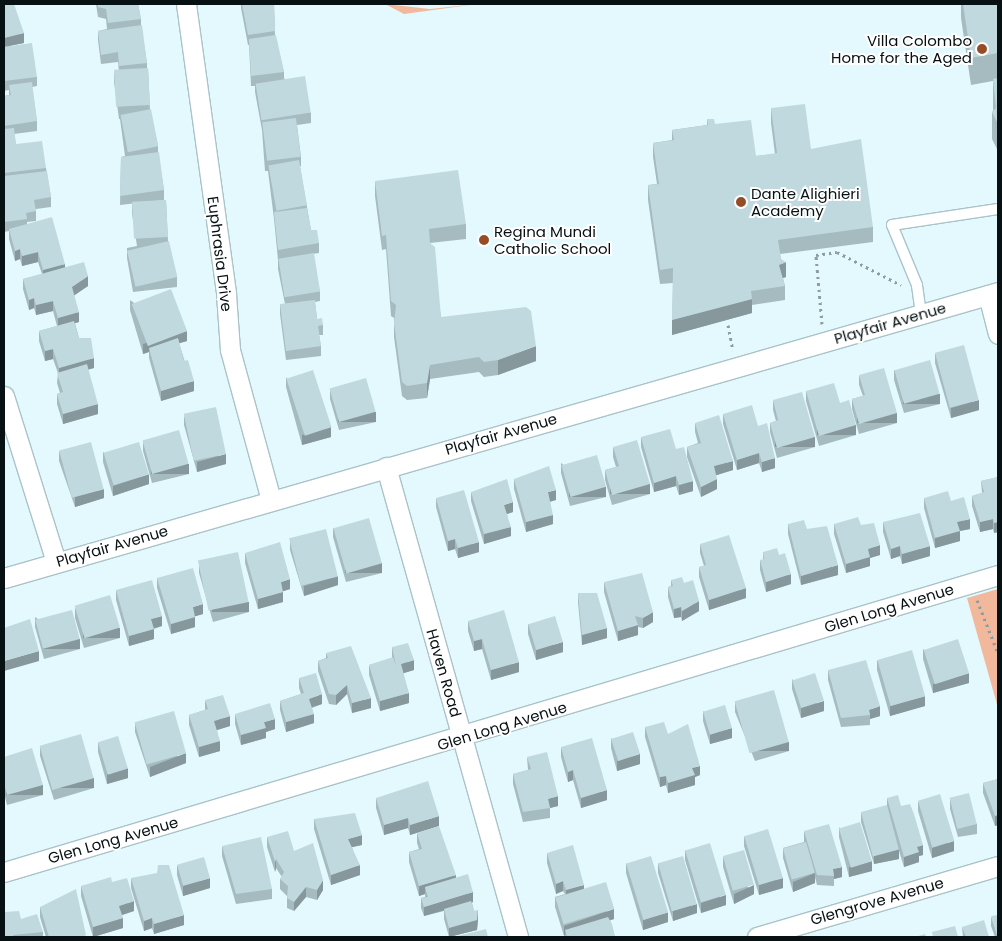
<!DOCTYPE html>
<style>
body{margin:0}
#map{position:relative;width:1002px;height:941px;overflow:hidden;background:#e4f9fe;font-family:Poppins,sans-serif}
div>[style]{position:absolute}
.green>*{inset:0;background:#f2b89c}
.path>*{height:3px;margin-top:-1.5px;transform-origin:0;background:repeating-linear-gradient(90deg,#8c9ca0 0 2.5px,transparent 0 6.5px)}
.roads{filter:drop-shadow(1px 0 #aac3c9) drop-shadow(-1px 0 #aac3c9) drop-shadow(0 1px #aac3c9) drop-shadow(0 -1px #aac3c9)}
.service>*{height:10px;margin:-5px;padding:0 5px;transform-origin:5px;border-radius:5px;background:#fff}
.minor>*{height:19px;margin:-9.5px;padding:0 9.5px;transform-origin:9.5px;border-radius:9.5px;background:#fff}
.wall>*{inset:0;background:#a5bbc0}
.shaded-wall>*{inset:0;background:#86989c;transform-origin:0 0}
.building>*{inset:0;background:#c0d9df;transform-origin:0 0}
.dots>*{width:14px;height:14px;translate:-50% -50%;box-sizing:border-box;border:2px solid #fff;border-radius:50%}
span{translate:-50% -50%;white-space:nowrap;text-align:center;line-height:1.15;-webkit-text-stroke:4px #fff;paint-order:stroke}
.poi-label{font-size:15px;color:#071012}
.right{translate:-100% -50%;text-align:right}
.left{translate:0 -50%;text-align:left}
.street-label{font-size:15px;color:#071012}
.frame{position:absolute;inset:0;border:5px solid #071012;pointer-events:none}
</style>
<div id="map">
<div class="green">
<div style="clip-path:polygon(385px 4px,430px 9px,477px 4px,404px 14px)"></div>
<div style="clip-path:polygon(998px 589px,998px 708px,967px 598px)"></div>
</div>
<div class="path">
<div style="left:822px;top:324px;width:69px;rotate:-95deg"></div>
<div style="left:816px;top:255px;width:21px;rotate:-8deg"></div>
<div style="left:837px;top:252px;width:72px;rotate:27.3deg"></div>
<div style="left:728px;top:325px;width:26px;rotate:79deg"></div>
<div style="left:977px;top:600px;width:57px;rotate:68.4deg"></div>
</div>
<div class="roads">
<div class="service">
<div style="left:921px;top:314px;width:29px;rotate:-98deg"></div>
<div style="left:917px;top:285px;width:65px;rotate:-112.6deg"></div>
<div style="left:892px;top:225px;width:107px;rotate:-8.6deg"></div>
</div>
<div class="minor">
<div style="left:186px;top:4px;width:293px;rotate:82.1deg"></div>
<div style="left:226px;top:294px;width:56px;rotate:85.9deg"></div>
<div style="left:230px;top:350px;width:156px;rotate:74.7deg"></div>
<div style="left:988px;top:295px;width:40px;rotate:75.6deg"></div>
<div style="left:4px;top:396px;width:174px;rotate:72.6deg"></div>
<div style="left:386px;top:467px;width:488px;rotate:74.3deg"></div>
<div style="left:4px;top:578px;width:1034px;rotate:-16.05deg"></div>
<div style="left:4px;top:872px;width:1037px;rotate:-16.64deg"></div>
<div style="left:757px;top:937px;width:251px;rotate:-16.4deg"></div>
</div>
</div>
<div class="wall">
<div style="clip-path:polygon(4px 4px,24px 43px,9px 46px,37px 77px,37px 86px,32px 87px,37px 121px,37px 131px,14px 134px,16px 144px,46px 168px,51px 197px,51px 207px,36px 209px,36px 221px,27px 222px,27px 224px,65px 267px,88px 286px,74px 295px,79px 322px,75px 323px,79px 338px,94px 368px,88px 369px,98px 414px,63px 424px,57px 404px,57px 394px,60px 393px,57px 383px,58px 373px,53px 359px,45px 361px,39px 341px,39px 331px,57px 326px,53px 311px,36px 315px,34px 308px,29px 310px,23px 289px,23px 279px,42px 274px,38px 262px,22px 266px,20px 259px,15px 261px,9px 239px,9px 231px,4px 232px,4px 96px,9px 95px,9px 90px,4px 91px)"></div>
<div style="clip-path:polygon(96px 4px,138px 4px,141px 19px,141px 25px,147px 63px,147px 68px,148px 68px,150px 110px,158px 146px,158px 152px,164px 190px,164px 200px,120px 205px,121px 157px,125px 156px,120px 119px,119px 119px,114px 82px,114px 73px,119px 72px,118px 62px,101px 64px,98px 40px,98px 31px,107px 29px,106px 19px,98px 17px)"></div>
<div style="clip-path:polygon(241px 4px,274px 4px,275px 35px,284px 72px,284px 78px,311px 113px,311px 123px,297px 125px,301px 157px,301px 166px,300px 167px,311px 230px,319px 243px,319px 253px,312px 254px,320px 292px,320px 301px,315px 302px,317px 319px,323px 325px,323px 335px,319px 335px,321px 346px,321px 356px,286px 360px,280px 314px,280px 304px,285px 304px,278px 269px,278px 260px,274px 219px,268px 171px,265px 171px,262px 130px,255px 92px,255px 86px,251px 86px,249px 45px,248px 45px,241px 8px)"></div>
<div style="clip-path:polygon(961px 4px,998px 4px,998px 151px,992px 139px,992px 112px,993px 111px,993px 81px,971px 85px,961px 18px)"></div>
<div style="clip-path:polygon(771px 108px,811px 149px,873px 227px,873px 242px,780px 254px,781px 259px,786px 277px,783px 278px,785px 286px,785px 300px,752px 305px,752px 313px,672px 335px,673px 283px,660px 284px,648px 200px,648px 185px,657px 184px,653px 157px,653px 143px,672px 140px,672px 130px,707px 125px,707px 119px,715px 124px,756px 156px,775px 154px,771px 123px)"></div>
<div style="clip-path:polygon(375px 181px,466px 224px,466px 239px,430px 243px,441px 317px,536px 361px,498px 375px,484px 377px,479px 372px,430px 379px,427px 398px,407px 400px,402px 396px,394px 337px,394px 318px,391px 316px,386px 249px,382px 250px,375px 196px)"></div>
<div style="clip-path:polygon(166px 200px,168px 241px,177px 277px,177px 287px,133px 292px,127px 258px,127px 248px,137px 246px,132px 214px,132px 204px)"></div>
<div style="clip-path:polygon(130px 300px,187px 341px,179px 343px,194px 391px,161px 401px,149px 358px,149px 352px,143px 354px,130px 310px)"></div>
<div style="clip-path:polygon(935px 353px,979px 410px,951px 418px,935px 363px)"></div>
<div style="clip-path:polygon(894px 370px,940px 404px,904px 413px,894px 380px)"></div>
<div style="clip-path:polygon(859px 375px,897px 423px,859px 434px,852px 409px,852px 399px,863px 396px,859px 385px)"></div>
<div style="clip-path:polygon(286px 377px,331px 437px,302px 445px,286px 387px)"></div>
<div style="clip-path:polygon(330px 389px,376px 422px,339px 430px,330px 399px)"></div>
<div style="clip-path:polygon(806px 391px,840px 403px,856px 435px,819px 446px,806px 401px)"></div>
<div style="clip-path:polygon(773px 400px,815px 447px,777px 458px,770px 432px,770px 423px,776px 421px,773px 410px)"></div>
<div style="clip-path:polygon(723px 414px,758px 426px,775px 468px,762px 472px,759px 463px,737px 470px,723px 424px)"></div>
<div style="clip-path:polygon(184px 416px,226px 464px,197px 472px,184px 425px)"></div>
<div style="clip-path:polygon(695px 423px,733px 470px,716px 475px,717px 489px,701px 497px,687px 457px,687px 447px,698px 443px,695px 432px)"></div>
<div style="clip-path:polygon(641px 437px,676px 449px,693px 491px,679px 495px,676px 486px,654px 492px,641px 447px)"></div>
<div style="clip-path:polygon(143px 441px,189px 474px,152px 483px,143px 451px)"></div>
<div style="clip-path:polygon(613px 447px,650px 494px,612px 505px,605px 480px,605px 470px,616px 467px,613px 457px)"></div>
<div style="clip-path:polygon(59px 451px,104px 498px,75px 507px,59px 461px)"></div>
<div style="clip-path:polygon(103px 452px,149px 484px,113px 496px,103px 462px)"></div>
<div style="clip-path:polygon(561px 463px,606px 497px,570px 506px,561px 473px)"></div>
<div style="clip-path:polygon(998px 477px,998px 532px,994px 533px,993px 529px,980px 532px,972px 506px,972px 496px,982px 493px,981px 481px)"></div>
<div style="clip-path:polygon(514px 479px,556px 500px,550px 502px,553px 524px,526px 532px,514px 489px)"></div>
<div style="clip-path:polygon(471px 492px,513px 512px,507px 514px,511px 536px,484px 544px,471px 501px)"></div>
<div style="clip-path:polygon(436px 498px,479px 552px,458px 558px,455px 549px,448px 551px,436px 507px)"></div>
<div style="clip-path:polygon(924px 498px,951px 501px,970px 529px,960px 531px,960px 541px,935px 548px,924px 508px)"></div>
<div style="clip-path:polygon(883px 522px,930px 556px,902px 564px,900px 556px,891px 559px,883px 532px)"></div>
<div style="clip-path:polygon(788px 524px,807px 529px,838px 575px,801px 585px,788px 534px)"></div>
<div style="clip-path:polygon(834px 524px,861px 525px,880px 555px,870px 558px,870px 566px,846px 573px,834px 534px)"></div>
<div style="clip-path:polygon(333px 528px,382px 573px,346px 582px,333px 537px)"></div>
<div style="clip-path:polygon(290px 540px,338px 585px,304px 596px,290px 550px)"></div>
<div style="clip-path:polygon(700px 544px,746px 598px,709px 610px,699px 577px,699px 567px,704px 566px,700px 553px)"></div>
<div style="clip-path:polygon(763px 552px,779px 555px,791px 584px,766px 592px,760px 570px,760px 560px,763px 560px)"></div>
<div style="clip-path:polygon(245px 553px,290px 589px,283px 591px,283px 602px,258px 609px,245px 563px)"></div>
<div style="clip-path:polygon(199px 563px,249px 612px,213px 622px,199px 573px)"></div>
<div style="clip-path:polygon(157px 578px,203px 614px,195px 616px,195px 627px,171px 634px,157px 588px)"></div>
<div style="clip-path:polygon(671px 580px,684px 583px,699px 611px,682px 621px,681px 617px,674px 618px,668px 597px,668px 587px,671px 586px)"></div>
<div style="clip-path:polygon(604px 582px,653px 622px,643px 628px,638px 627px,638px 635px,618px 641px,604px 592px)"></div>
<div style="clip-path:polygon(116px 590px,162px 626px,154px 629px,154px 639px,129px 646px,116px 600px)"></div>
<div style="clip-path:polygon(578px 593px,607px 638px,582px 645px,578px 602px)"></div>
<div style="clip-path:polygon(75px 608px,120px 638px,84px 648px,75px 618px)"></div>
<div style="clip-path:polygon(35px 617px,80px 649px,44px 659px,35px 627px)"></div>
<div style="clip-path:polygon(468px 621px,519px 672px,491px 680px,482px 649px,474px 651px,468px 631px)"></div>
<div style="clip-path:polygon(528px 624px,563px 652px,536px 660px,528px 634px)"></div>
<div style="clip-path:polygon(392px 647px,414px 670px,403px 673px,409px 703px,380px 711px,369px 675px,369px 665px,392px 658px)"></div>
<div style="clip-path:polygon(923px 649px,969px 683px,933px 693px,923px 659px)"></div>
<div style="clip-path:polygon(326px 653px,371px 708px,352px 713px,347px 694px,336px 705px,329px 704px,318px 671px,318px 661px,326px 658px)"></div>
<div style="clip-path:polygon(877px 660px,925px 706px,890px 716px,877px 670px)"></div>
<div style="clip-path:polygon(828px 670px,880px 716px,870px 719px,870px 725px,841px 727px,828px 680px)"></div>
<div style="clip-path:polygon(299px 678px,322px 704px,312px 708px,314px 723px,286px 732px,280px 710px,280px 701px,301px 694px,299px 688px)"></div>
<div style="clip-path:polygon(792px 679px,824px 711px,801px 718px,792px 689px)"></div>
<div style="clip-path:polygon(205px 700px,230px 726px,217px 730px,220px 751px,199px 757px,189px 725px,189px 715px,205px 710px)"></div>
<div style="clip-path:polygon(735px 702px,789px 751px,755px 761px,735px 712px)"></div>
<div style="clip-path:polygon(703px 711px,732px 738px,710px 744px,703px 721px)"></div>
<div style="clip-path:polygon(235px 714px,275px 729px,266px 732px,266px 738px,241px 745px,235px 724px)"></div>
<div style="clip-path:polygon(135px 722px,186px 763px,150px 777px,135px 732px)"></div>
<div style="clip-path:polygon(645px 727px,668px 734px,700px 775px,695px 777px,695px 785px,668px 793px,666px 785px,660px 787px,645px 737px)"></div>
<div style="clip-path:polygon(611px 738px,640px 764px,617px 771px,611px 748px)"></div>
<div style="clip-path:polygon(98px 742px,128px 778px,107px 784px,98px 752px)"></div>
<div style="clip-path:polygon(40px 747px,94px 788px,54px 800px,40px 756px)"></div>
<div style="clip-path:polygon(561px 747px,607px 800px,581px 808px,573px 780px,568px 782px,561px 757px)"></div>
<div style="clip-path:polygon(4px 757px,43px 795px,7px 805px,4px 793px)"></div>
<div style="clip-path:polygon(527px 757px,558px 806px,550px 808px,550px 818px,523px 822px,513px 784px,513px 774px,528px 770px)"></div>
<div style="clip-path:polygon(998px 779px,998px 825px,995px 826px,983px 793px,983px 783px)"></div>
<div style="clip-path:polygon(376px 798px,439px 826px,410px 835px,408px 828px,384px 835px,376px 808px)"></div>
<div style="clip-path:polygon(887px 798px,901px 806px,923px 855px,919px 856px,919px 862px,904px 867px,899px 851px,899px 859px,874px 864px,861px 822px,861px 813px,887px 808px)"></div>
<div style="clip-path:polygon(950px 799px,977px 824px,977px 834px,958px 837px,950px 809px)"></div>
<div style="clip-path:polygon(918px 801px,954px 851px,932px 858px,918px 811px)"></div>
<div style="clip-path:polygon(314px 819px,362px 845px,352px 847px,360px 875px,331px 885px,314px 829px)"></div>
<div style="clip-path:polygon(839px 827px,872px 871px,849px 877px,839px 837px)"></div>
<div style="clip-path:polygon(804px 831px,842px 877px,834px 879px,834px 886px,817px 885px,815px 877px,815px 883px,793px 892px,783px 858px,783px 848px,804px 842px)"></div>
<div style="clip-path:polygon(417px 833px,456px 878px,473px 902px,472px 903px,474px 911px,478px 920px,477px 930px,449px 937px,444px 919px,444px 911px,424px 916px,421px 908px,421px 898px,425px 897px,425px 894px,419px 896px,409px 862px,409px 852px,419px 849px,417px 843px)"></div>
<div style="clip-path:polygon(744px 836px,783px 888px,759px 895px,744px 846px)"></div>
<div style="clip-path:polygon(267px 837px,294px 851px,323px 890px,317px 900px,306px 897px,294px 911px,287px 908px,287px 896px,280px 889px,280px 879px,282px 877px,276px 868px,275px 872px,267px 847px)"></div>
<div style="clip-path:polygon(222px 846px,272px 889px,272px 899px,236px 904px,222px 856px)"></div>
<div style="clip-path:polygon(685px 850px,726px 905px,701px 913px,685px 860px)"></div>
<div style="clip-path:polygon(547px 853px,614px 919px,610px 920px,615px 937px,565px 937px,565px 935px,564px 936px,555px 907px,555px 897px,565px 894px,563px 891px,556px 894px,547px 863px)"></div>
<div style="clip-path:polygon(723px 857px,754px 894px,734px 904px,723px 867px)"></div>
<div style="clip-path:polygon(626px 863px,668px 922px,643px 930px,626px 873px)"></div>
<div style="clip-path:polygon(658px 863px,697px 913px,673px 921px,658px 873px)"></div>
<div style="clip-path:polygon(177px 865px,210px 888px,183px 896px,177px 875px)"></div>
<div style="clip-path:polygon(131px 878px,184px 925px,154px 934px,152px 928px,144px 931px,131px 888px)"></div>
<div style="clip-path:polygon(112px 882px,134px 911px,122px 915px,123px 928px,93px 937px,81px 896px,81px 886px)"></div>
<div style="clip-path:polygon(40px 907px,86px 937px,46px 937px,40px 917px)"></div>
<div style="clip-path:polygon(991px 916px,998px 937px,995px 937px,991px 926px)"></div>
<div style="clip-path:polygon(21px 919px,43px 932px,43px 937px,4px 937px)"></div>
<div style="clip-path:polygon(962px 927px,989px 937px,963px 937px)"></div>
</div>
<div class="shaded-wall">
<div style="clip-path:polygon(24px 33px,24px 43px,4px 47px,4px 38px)"></div>
<div style="clip-path:polygon(20px 249px,20px 259px,15px 261px,15px 251px)"></div>
<div style="clip-path:polygon(38px 252px,38px 262px,22px 266px,22px 256px)"></div>
<div style="clip-path:polygon(786px 262px,786px 277px,779px 279px,779px 265px)"></div>
<div style="clip-path:polygon(65px 264px,65px 274px,43px 280px,43px 270px)"></div>
<div style="clip-path:polygon(88px 276px,88px 286px,72px 297px,72px 287px)"></div>
<div style="clip-path:polygon(34px 298px,34px 308px,29px 310px,29px 300px)"></div>
<div style="clip-path:polygon(752px 299px,752px 313px,672px 335px,672px 320px)"></div>
<div style="clip-path:polygon(53px 301px,53px 311px,36px 315px,36px 305px)"></div>
<div style="clip-path:polygon(79px 312px,79px 322px,58px 328px,58px 318px)"></div>
<div style="clip-path:polygon(187px 331px,187px 341px,150px 352px,149px 348px,149px 352px,143px 354px,143px 344px)"></div>
<div style="clip-path:polygon(536px 346px,536px 361px,498px 375px,498px 360px)"></div>
<div style="clip-path:polygon(53px 349px,53px 359px,45px 361px,45px 351px)"></div>
<div style="clip-path:polygon(94px 358px,94px 368px,59px 378px,59px 368px)"></div>
<div style="clip-path:polygon(430px 365px,430px 379px,427px 398px,427px 383px)"></div>
<div style="clip-path:polygon(194px 381px,194px 391px,161px 401px,161px 391px)"></div>
<div style="left:940px;top:394px;width:10px;height:37px;rotate:90deg"></div>
<div style="clip-path:polygon(979px 400px,979px 410px,951px 418px,951px 408px)"></div>
<div style="clip-path:polygon(98px 404px,98px 414px,63px 424px,63px 414px)"></div>
<div style="left:376px;top:412px;width:10px;height:38px;rotate:90deg"></div>
<div style="left:897px;top:413px;width:10px;height:40px;rotate:90deg"></div>
<div style="left:856px;top:425px;width:10px;height:39px;rotate:90deg"></div>
<div style="clip-path:polygon(331px 427px,331px 437px,302px 445px,302px 435px)"></div>
<div style="left:815px;top:437px;width:10px;height:40px;rotate:90deg"></div>
<div style="clip-path:polygon(759px 453px,759px 463px,737px 470px,737px 460px)"></div>
<div style="clip-path:polygon(226px 454px,226px 464px,197px 472px,197px 462px)"></div>
<div style="clip-path:polygon(775px 458px,775px 468px,762px 472px,762px 462px)"></div>
<div style="clip-path:polygon(733px 461px,733px 470px,714px 476px,714px 466px)"></div>
<div style="left:189px;top:464px;width:10px;height:38px;rotate:90deg"></div>
<div style="clip-path:polygon(149px 474px,149px 484px,113px 496px,113px 486px)"></div>
<div style="clip-path:polygon(676px 476px,676px 486px,654px 492px,654px 483px)"></div>
<div style="clip-path:polygon(717px 479px,717px 489px,701px 497px,701px 487px)"></div>
<div style="clip-path:polygon(693px 481px,693px 491px,679px 495px,679px 485px)"></div>
<div style="left:650px;top:484px;width:10px;height:40px;rotate:90deg"></div>
<div style="left:606px;top:487px;width:10px;height:37px;rotate:90deg"></div>
<div style="clip-path:polygon(104px 489px,104px 498px,75px 507px,75px 497px)"></div>
<div style="clip-path:polygon(556px 490px,556px 500px,548px 502px,548px 492px)"></div>
<div style="clip-path:polygon(513px 502px,513px 512px,504px 515px,504px 505px)"></div>
<div style="clip-path:polygon(553px 515px,553px 524px,526px 532px,526px 522px)"></div>
<div style="clip-path:polygon(970px 519px,970px 529px,960px 531px,960px 541px,935px 548px,935px 538px,957px 522px)"></div>
<div style="clip-path:polygon(993px 519px,993px 529px,980px 532px,980px 522px)"></div>
<div style="clip-path:polygon(998px 522px,998px 532px,994px 533px,994px 523px)"></div>
<div style="clip-path:polygon(511px 527px,511px 536px,484px 544px,484px 534px)"></div>
<div style="clip-path:polygon(455px 539px,455px 549px,448px 551px,448px 541px)"></div>
<div style="clip-path:polygon(479px 542px,479px 552px,458px 558px,458px 548px)"></div>
<div style="clip-path:polygon(880px 545px,880px 555px,870px 558px,870px 566px,846px 573px,846px 564px,868px 549px)"></div>
<div style="clip-path:polygon(900px 546px,900px 556px,891px 559px,891px 549px)"></div>
<div style="clip-path:polygon(930px 546px,930px 556px,902px 564px,902px 554px)"></div>
<div style="left:382px;top:563px;width:10px;height:37px;rotate:90deg"></div>
<div style="clip-path:polygon(838px 565px,838px 575px,801px 585px,801px 576px)"></div>
<div style="clip-path:polygon(791px 574px,791px 584px,766px 592px,766px 582px)"></div>
<div style="clip-path:polygon(338px 576px,338px 585px,304px 596px,304px 586px)"></div>
<div style="clip-path:polygon(290px 579px,290px 589px,281px 592px,281px 582px)"></div>
<div style="clip-path:polygon(746px 588px,746px 598px,709px 610px,709px 600px)"></div>
<div style="clip-path:polygon(283px 592px,283px 602px,258px 609px,258px 599px)"></div>
<div style="clip-path:polygon(699px 601px,699px 611px,682px 621px,682px 611px)"></div>
<div style="left:249px;top:602px;width:10px;height:37px;rotate:90deg"></div>
<div style="clip-path:polygon(203px 604px,203px 614px,193px 617px,193px 607px)"></div>
<div style="clip-path:polygon(681px 607px,681px 617px,674px 618px,674px 609px)"></div>
<div style="clip-path:polygon(653px 612px,653px 622px,643px 628px,643px 618px)"></div>
<div style="clip-path:polygon(162px 616px,162px 626px,151px 629px,151px 619px)"></div>
<div style="clip-path:polygon(195px 617px,195px 627px,171px 634px,171px 624px)"></div>
<div style="clip-path:polygon(638px 625px,638px 635px,618px 641px,618px 631px)"></div>
<div style="left:120px;top:628px;width:10px;height:37px;rotate:90deg"></div>
<div style="clip-path:polygon(607px 628px,607px 638px,582px 645px,582px 635px)"></div>
<div style="clip-path:polygon(154px 629px,154px 639px,129px 646px,129px 636px)"></div>
<div style="left:80px;top:639px;width:10px;height:37px;rotate:90deg"></div>
<div style="clip-path:polygon(482px 639px,482px 649px,474px 651px,474px 641px)"></div>
<div style="clip-path:polygon(563px 642px,563px 652px,536px 660px,536px 650px)"></div>
<div style="clip-path:polygon(39px 651px,39px 661px,4px 671px,4px 661px)"></div>
<div style="clip-path:polygon(414px 660px,414px 670px,401px 674px,401px 664px)"></div>
<div style="clip-path:polygon(519px 662px,519px 672px,491px 680px,491px 670px)"></div>
<div style="clip-path:polygon(969px 673px,969px 683px,933px 693px,933px 684px)"></div>
<div style="clip-path:polygon(347px 685px,347px 694px,336px 705px,336px 695px)"></div>
<div style="clip-path:polygon(409px 693px,409px 703px,380px 711px,380px 701px)"></div>
<div style="clip-path:polygon(322px 694px,322px 704px,309px 708px,309px 699px)"></div>
<div style="clip-path:polygon(925px 696px,925px 706px,890px 716px,890px 706px)"></div>
<div style="clip-path:polygon(371px 698px,371px 708px,352px 713px,352px 703px)"></div>
<div style="clip-path:polygon(824px 701px,824px 711px,801px 718px,801px 708px)"></div>
<div style="clip-path:polygon(880px 706px,880px 716px,870px 719px,870px 715px,869px 710px)"></div>
<div style="clip-path:polygon(314px 714px,314px 723px,286px 732px,286px 722px)"></div>
<div style="clip-path:polygon(230px 716px,230px 726px,214px 731px,214px 721px)"></div>
<div style="clip-path:polygon(275px 719px,275px 729px,266px 732px,266px 738px,241px 745px,241px 735px,264px 722px)"></div>
<div style="clip-path:polygon(732px 728px,732px 738px,710px 744px,710px 734px)"></div>
<div style="clip-path:polygon(220px 741px,220px 751px,199px 757px,199px 747px)"></div>
<div style="left:789px;top:742px;width:9px;height:35px;rotate:90deg"></div>
<div style="clip-path:polygon(186px 753px,186px 763px,150px 777px,150px 767px)"></div>
<div style="clip-path:polygon(640px 754px,640px 764px,617px 771px,617px 761px)"></div>
<div style="clip-path:polygon(700px 766px,700px 775px,695px 777px,695px 785px,668px 793px,668px 783px,692px 768px)"></div>
<div style="clip-path:polygon(128px 768px,128px 778px,107px 784px,107px 774px)"></div>
<div style="clip-path:polygon(573px 770px,573px 780px,568px 782px,568px 772px)"></div>
<div style="clip-path:polygon(666px 776px,666px 785px,660px 787px,660px 777px)"></div>
<div style="left:94px;top:778px;width:10px;height:42px;rotate:90deg"></div>
<div style="left:43px;top:785px;width:10px;height:37px;rotate:90deg"></div>
<div style="clip-path:polygon(607px 790px,607px 800px,581px 808px,581px 798px)"></div>
<div style="clip-path:polygon(558px 796px,558px 806px,550px 808px,548px 799px)"></div>
<div style="clip-path:polygon(998px 815px,998px 825px,995px 826px,995px 816px)"></div>
<div style="clip-path:polygon(439px 816px,439px 826px,410px 835px,410px 825px)"></div>
<div style="clip-path:polygon(408px 818px,408px 828px,384px 835px,384px 825px)"></div>
<div style="clip-path:polygon(362px 835px,362px 845px,348px 848px,348px 839px)"></div>
<div style="clip-path:polygon(954px 841px,954px 851px,932px 858px,932px 848px)"></div>
<div style="clip-path:polygon(923px 845px,923px 855px,919px 856px,919px 862px,904px 867px,904px 857px,917px 847px)"></div>
<div style="clip-path:polygon(899px 849px,899px 859px,874px 864px,874px 855px)"></div>
<div style="clip-path:polygon(276px 859px,276px 868px,275px 872px,275px 862px)"></div>
<div style="clip-path:polygon(872px 861px,872px 871px,849px 877px,849px 867px)"></div>
<div style="clip-path:polygon(360px 865px,360px 875px,331px 885px,331px 875px)"></div>
<div style="clip-path:polygon(842px 867px,842px 877px,834px 879px,833px 869px)"></div>
<div style="clip-path:polygon(815px 873px,815px 883px,793px 892px,793px 882px)"></div>
<div style="clip-path:polygon(456px 875px,456px 885px,425px 887px,425px 894px,419px 896px,419px 886px)"></div>
<div style="clip-path:polygon(210px 878px,210px 888px,183px 896px,183px 886px)"></div>
<div style="clip-path:polygon(783px 878px,783px 888px,759px 895px,759px 885px)"></div>
<div style="clip-path:polygon(323px 880px,323px 890px,317px 900px,317px 890px)"></div>
<div style="clip-path:polygon(563px 881px,563px 891px,556px 894px,556px 884px)"></div>
<div style="clip-path:polygon(584px 885px,584px 895px,566px 900px,566px 890px)"></div>
<div style="clip-path:polygon(754px 885px,754px 894px,734px 904px,734px 894px)"></div>
<div style="clip-path:polygon(306px 887px,306px 897px,294px 911px,294px 902px)"></div>
<div style="clip-path:polygon(473px 892px,473px 902px,424px 916px,424px 907px)"></div>
<div style="clip-path:polygon(726px 895px,726px 905px,701px 913px,701px 903px)"></div>
<div style="clip-path:polygon(134px 901px,134px 911px,119px 916px,119px 906px)"></div>
<div style="clip-path:polygon(697px 904px,697px 913px,673px 921px,673px 911px)"></div>
<div style="clip-path:polygon(614px 909px,614px 919px,566px 935px,565px 930px,565px 935px,564px 936px,564px 926px)"></div>
<div style="clip-path:polygon(478px 910px,478px 920px,477px 930px,449px 937px,449px 928px)"></div>
<div style="clip-path:polygon(668px 912px,668px 922px,643px 930px,643px 920px)"></div>
<div style="clip-path:polygon(184px 915px,184px 925px,154px 934px,154px 924px)"></div>
<div style="clip-path:polygon(123px 918px,123px 928px,93px 937px,93px 927px)"></div>
<div style="clip-path:polygon(152px 918px,152px 928px,144px 931px,144px 921px)"></div>
</div>
<div class="building">
<div style="clip-path:polygon(4px 4px,14px 4px,24px 33px,4px 38px)"></div>
<div style="clip-path:polygon(98px 4px,138px 4px,141px 19px,108px 23px,106px 9px,98px 7px)"></div>
<div style="clip-path:polygon(242px 4px,274px 4px,275px 31px,248px 35px)"></div>
<div style="clip-path:polygon(963px 4px,998px 4px,998px 53px,971px 58px)"></div>
<div style="clip-path:polygon(142px 25px,147px 63px,119px 66px,118px 52px,101px 55px,98px 31px)"></div>
<div style="clip-path:polygon(276px 35px,284px 72px,251px 76px,249px 39px)"></div>
<div style="clip-path:polygon(32px 43px,37px 77px,4px 81px,4px 47px)"></div>
<div style="left:148px;top:68px;width:37px;height:34px;rotate:87deg"></div>
<div style="left:305px;top:76px;width:37px;height:50px;rotate:81deg"></div>
<div style="clip-path:polygon(998px 78px,998px 124px,992px 112px,996px 108px,993px 79px)"></div>
<div style="clip-path:polygon(32px 82px,37px 121px,4px 126px,4px 96px,11px 95px,9px 85px)"></div>
<div style="clip-path:polygon(805px 104px,811px 149px,861px 139px,873px 227px,778px 240px,781px 259px,786px 262px,779px 265px,785px 286px,751px 291px,752px 299px,672px 320px,673px 268px,660px 270px,648px 185px,659px 184px,653px 143px,674px 140px,672px 130px,708px 125px,707px 119px,714px 119px,715px 124px,751px 120px,756px 156px,777px 153px,771px 108px)"></div>
<div style="left:151px;top:109px;width:38px;height:31px;rotate:79deg"></div>
<div style="left:296px;top:118px;width:39px;height:34px;rotate:83deg"></div>
<div style="clip-path:polygon(14px 128px,16px 144px,42px 141px,46px 168px,4px 173px,4px 129px)"></div>
<div style="clip-path:polygon(159px 152px,164px 190px,120px 196px,121px 157px)"></div>
<div style="left:299px;top:160px;width:46px;height:31px;rotate:80deg"></div>
<div style="clip-path:polygon(458px 170px,466px 224px,429px 229px,430px 243px,435px 247px,441px 317px,526px 307px,531px 311px,536px 346px,498px 360px,484px 362px,479px 357px,430px 365px,427px 383px,407px 386px,402px 382px,394px 323px,396px 305px,391px 301px,386px 235px,382px 236px,375px 181px)"></div>
<div style="clip-path:polygon(47px 171px,51px 197px,34px 200px,36px 211px,26px 213px,27px 219px,4px 222px,4px 176px)"></div>
<div style="left:166px;top:200px;width:37px;height:34px;rotate:87deg"></div>
<div style="clip-path:polygon(307px 208px,311px 230px,317px 230px,319px 243px,278px 250px,274px 212px)"></div>
<div style="clip-path:polygon(52px 217px,65px 264px,43px 270px,38px 252px,22px 256px,20px 249px,15px 251px,9px 229px)"></div>
<div style="left:169px;top:241px;width:37px;height:43px;rotate:77deg"></div>
<div style="left:314px;top:253px;width:39px;height:36px;rotate:81deg"></div>
<div style="clip-path:polygon(84px 262px,88px 276px,72px 287px,79px 312px,58px 318px,53px 301px,36px 305px,34px 298px,29px 300px,23px 279px)"></div>
<div style="left:171px;top:289px;width:45px;height:42px;rotate:69deg"></div>
<div style="clip-path:polygon(315px 300px,317px 319px,322px 318px,323px 325px,318px 326px,321px 346px,286px 351px,280px 304px)"></div>
<div style="clip-path:polygon(74px 321px,79px 338px,91px 338px,94px 358px,59px 368px,53px 349px,45px 351px,39px 331px)"></div>
<div style="clip-path:polygon(178px 338px,184px 361px,188px 360px,194px 381px,161px 391px,149px 348px)"></div>
<div style="left:964px;top:345px;width:57px;height:30px;rotate:75deg"></div>
<div style="left:930px;top:360px;width:35px;height:37px;rotate:74deg"></div>
<div style="clip-path:polygon(87px 364px,98px 404px,63px 414px,57px 394px,63px 392px,57px 373px)"></div>
<div style="clip-path:polygon(884px 368px,897px 413px,859px 424px,852px 399px,865px 395px,859px 375px)"></div>
<div style="left:313px;top:370px;width:60px;height:28px;rotate:72deg"></div>
<div style="left:366px;top:378px;width:35px;height:38px;rotate:74deg"></div>
<div style="clip-path:polygon(834px 383px,840px 403px,849px 400px,856px 425px,819px 436px,806px 391px)"></div>
<div style="clip-path:polygon(802px 392px,815px 437px,777px 448px,770px 423px,778px 420px,773px 400px)"></div>
<div style="clip-path:polygon(752px 405px,758px 426px,767px 423px,775px 458px,762px 462px,759px 453px,737px 460px,723px 414px)"></div>
<div style="left:216px;top:407px;width:48px;height:33px;rotate:78deg"></div>
<div style="clip-path:polygon(719px 415px,733px 461px,714px 466px,717px 479px,701px 487px,687px 447px,701px 443px,695px 423px)"></div>
<div style="clip-path:polygon(670px 429px,676px 449px,684px 447px,693px 481px,679px 485px,676px 476px,654px 483px,641px 437px)"></div>
<div style="left:179px;top:430px;width:35px;height:38px;rotate:74deg"></div>
<div style="clip-path:polygon(637px 440px,650px 484px,612px 495px,605px 470px,619px 466px,613px 447px)"></div>
<div style="left:91px;top:442px;width:49px;height:33px;rotate:75deg"></div>
<div style="left:139px;top:442px;width:34px;height:37px;rotate:73deg"></div>
<div style="left:597px;top:455px;width:33px;height:37px;rotate:74deg"></div>
<div style="clip-path:polygon(549px 466px,556px 490px,548px 492px,553px 515px,526px 522px,514px 479px)"></div>
<div style="clip-path:polygon(998px 477px,998px 522px,994px 523px,993px 519px,980px 522px,972px 496px,984px 492px,981px 481px)"></div>
<div style="clip-path:polygon(507px 479px,513px 502px,504px 505px,511px 527px,484px 534px,471px 492px)"></div>
<div style="clip-path:polygon(464px 490px,479px 542px,458px 548px,455px 539px,448px 541px,436px 498px)"></div>
<div style="clip-path:polygon(948px 491px,951px 501px,964px 497px,970px 519px,957px 522px,960px 531px,935px 538px,924px 498px)"></div>
<div style="clip-path:polygon(920px 513px,930px 546px,902px 554px,900px 546px,891px 549px,883px 522px)"></div>
<div style="clip-path:polygon(858px 517px,861px 525px,874px 523px,880px 545px,868px 549px,870px 557px,846px 564px,834px 524px)"></div>
<div style="left:369px;top:518px;width:47px;height:37px;rotate:74deg"></div>
<div style="clip-path:polygon(804px 520px,807px 529px,827px 526px,838px 565px,801px 576px,788px 524px)"></div>
<div style="left:326px;top:529px;width:49px;height:38px;rotate:76deg"></div>
<div style="clip-path:polygon(729px 535px,746px 588px,709px 600px,699px 567px,706px 565px,700px 544px)"></div>
<div style="clip-path:polygon(280px 542px,290px 579px,281px 582px,283px 592px,258px 599px,245px 553px)"></div>
<div style="clip-path:polygon(777px 548px,779px 555px,785px 553px,791px 574px,766px 582px,760px 560px,764px 559px,763px 552px)"></div>
<div style="left:238px;top:552px;width:51px;height:41px;rotate:78deg"></div>
<div style="clip-path:polygon(193px 568px,203px 604px,193px 607px,195px 617px,171px 624px,157px 578px)"></div>
<div style="clip-path:polygon(642px 573px,653px 612px,643px 618px,635px 616px,638px 625px,618px 631px,604px 582px)"></div>
<div style="clip-path:polygon(682px 577px,684px 583px,693px 580px,699px 601px,682px 611px,681px 607px,674px 609px,668px 587px,673px 586px,671px 580px)"></div>
<div style="clip-path:polygon(152px 580px,162px 616px,151px 619px,154px 629px,129px 636px,116px 590px)"></div>
<div style="clip-path:polygon(578px 593px,597px 593px,607px 628px,582px 635px)"></div>
<div style="left:110px;top:595px;width:34px;height:37px;rotate:73deg"></div>
<div style="left:72px;top:610px;width:30px;height:38px;rotate:75deg"></div>
<div style="clip-path:polygon(504px 610px,519px 662px,491px 670px,482px 639px,474px 641px,468px 621px)"></div>
<div style="left:555px;top:616px;width:27px;height:28px;rotate:73deg"></div>
<div style="clip-path:polygon(30px 619px,39px 651px,4px 661px,4px 628px)"></div>
<div style="left:958px;top:639px;width:36px;height:36px;rotate:72deg"></div>
<div style="clip-path:polygon(408px 643px,414px 660px,401px 664px,409px 693px,380px 701px,369px 665px,393px 657px,396px 666px,392px 647px)"></div>
<div style="clip-path:polygon(351px 646px,371px 698px,352px 703px,347px 685px,336px 695px,329px 694px,318px 661px,328px 658px,326px 653px)"></div>
<div style="left:912px;top:650px;width:48px;height:36px;rotate:74deg"></div>
<div style="clip-path:polygon(866px 660px,880px 706px,869px 710px,870px 715px,841px 718px,828px 670px)"></div>
<div style="clip-path:polygon(316px 673px,322px 694px,309px 699px,314px 714px,286px 722px,280px 701px,304px 693px,299px 678px)"></div>
<div style="left:815px;top:673px;width:29px;height:24px;rotate:72deg"></div>
<div style="left:774px;top:690px;width:54px;height:41px;rotate:74deg"></div>
<div style="clip-path:polygon(223px 695px,230px 716px,214px 721px,220px 741px,199px 747px,189px 715px,208px 709px,205px 700px)"></div>
<div style="clip-path:polygon(270px 703px,275px 719px,264px 722px,266px 728px,241px 735px,235px 714px)"></div>
<div style="left:725px;top:705px;width:24px;height:23px;rotate:73deg"></div>
<div style="left:174px;top:711px;width:44px;height:41px;rotate:74deg"></div>
<div style="clip-path:polygon(664px 722px,668px 734px,688px 724px,700px 766px,692px 768px,695px 775px,668px 783px,666px 776px,660px 777px,645px 727px)"></div>
<div style="left:633px;top:732px;width:23px;height:23px;rotate:72deg"></div>
<div style="left:81px;top:734px;width:46px;height:43px;rotate:74deg"></div>
<div style="left:118px;top:736px;width:34px;height:21px;rotate:73deg"></div>
<div style="clip-path:polygon(592px 738px,607px 790px,581px 798px,573px 770px,568px 772px,561px 747px)"></div>
<div style="clip-path:polygon(32px 748px,43px 785px,7px 795px,4px 783px,4px 757px)"></div>
<div style="clip-path:polygon(547px 752px,558px 796px,548px 799px,550px 808px,523px 812px,513px 774px,531px 769px,527px 757px)"></div>
<div style="clip-path:polygon(998px 779px,998px 815px,995px 816px,983px 783px)"></div>
<div style="clip-path:polygon(428px 781px,439px 816px,410px 825px,408px 818px,384px 825px,376px 798px)"></div>
<div style="left:969px;top:793px;width:32px;height:20px;rotate:76deg"></div>
<div style="left:940px;top:794px;width:49px;height:23px;rotate:73deg"></div>
<div style="clip-path:polygon(898px 795px,901px 806px,910px 804px,914px 814px,923px 845px,917px 847px,919px 852px,904px 857px,887px 798px)"></div>
<div style="left:887px;top:805px;width:46px;height:27px;rotate:75deg"></div>
<div style="clip-path:polygon(355px 813px,362px 835px,348px 839px,360px 865px,331px 875px,314px 819px)"></div>
<div style="left:860px;top:822px;width:41px;height:22px;rotate:73deg"></div>
<div style="clip-path:polygon(829px 824px,842px 867px,833px 869px,834px 876px,817px 875px,804px 831px)"></div>
<div style="clip-path:polygon(439px 826px,456px 875px,419px 886px,409px 852px,422px 849px,417px 833px)"></div>
<div style="left:768px;top:829px;width:51px;height:25px;rotate:73deg"></div>
<div style="clip-path:polygon(288px 831px,294px 851px,313px 843px,323px 880px,317px 890px,306px 887px,294px 902px,287px 898px,288px 886px,280px 879px,284px 872px,276px 859px,275px 862px,267px 837px)"></div>
<div style="clip-path:polygon(261px 837px,272px 889px,236px 894px,222px 846px)"></div>
<div style="left:806px;top:842px;width:32px;height:24px;rotate:74deg"></div>
<div style="left:710px;top:843px;width:54px;height:26px;rotate:73deg"></div>
<div style="clip-path:polygon(573px 845px,584px 885px,566px 890px,563px 881px,556px 884px,547px 853px)"></div>
<div style="left:744px;top:850px;width:36px;height:22px;rotate:74deg"></div>
<div style="left:651px;top:856px;width:59px;height:26px;rotate:73deg"></div>
<div style="left:683px;top:856px;width:50px;height:26px;rotate:74deg"></div>
<div style="left:204px;top:857px;width:22px;height:28px;rotate:74deg"></div>
<div style="clip-path:polygon(158px 865px,169px 865px,184px 915px,154px 924px,152px 918px,144px 921px,131px 878px,157px 873px)"></div>
<div style="clip-path:polygon(468px 874px,473px 892px,424px 907px,421px 898px,428px 897px,425px 887px)"></div>
<div style="clip-path:polygon(111px 877px,112px 882px,127px 878px,134px 901px,119px 906px,123px 918px,93px 927px,81px 886px)"></div>
<div style="left:606px;top:882px;width:28px;height:53px;rotate:73deg"></div>
<div style="clip-path:polygon(76px 889px,86px 935px,83px 937px,49px 937px,40px 907px)"></div>
<div style="clip-path:polygon(471px 901px,474px 911px,478px 910px,477px 920px,449px 928px,444px 909px)"></div>
<div style="clip-path:polygon(19px 911px,21px 919px,37px 914px,43px 932px,13px 935px,14px 937px,4px 937px,4px 912px)"></div>
<div style="clip-path:polygon(998px 915px,998px 937px,991px 916px)"></div>
<div style="clip-path:polygon(608px 917px,612px 924px,615px 937px,567px 937px,565px 930px)"></div>
<div style="clip-path:polygon(984px 920px,989px 937px,966px 937px,962px 927px)"></div>
<div style="clip-path:polygon(955px 926px,958px 937px,933px 937px,932px 932px)"></div>
<div style="clip-path:polygon(486px 929px,488px 937px,454px 937px)"></div>
<div style="clip-path:polygon(925px 934px,926px 937px,915px 937px)"></div>
</div>
<div class="dots">
<div style="left:982px;top:49px;background:#944d27"></div>
<div style="left:741px;top:202px;background:#944d27"></div>
<div style="left:484px;top:240px;background:#944d27"></div>
</div>
<div class="poi-label">
<span class="right" style="left:972px;top:49px">Villa Colombo<br>Home for the Aged</span>
<span class="left" style="left:751px;top:202px">Dante Alighieri<br>Academy</span>
<span class="left" style="left:494px;top:240px">Regina Mundi<br>Catholic School</span>
</div>
<div class="street-label">
<span style="left:220px;top:254px;rotate:83deg">Euphrasia Drive</span>
<span style="left:890px;top:323px;rotate:-16deg">Playfair Avenue</span>
<span style="left:501px;top:434px;rotate:-16deg">Playfair Avenue</span>
<span style="left:112px;top:546px;rotate:-16deg">Playfair Avenue</span>
<span style="left:889px;top:608px;rotate:-17deg">Glen Long Avenue</span>
<span style="left:444px;top:673px;rotate:74deg">Haven Road</span>
<span style="left:502px;top:726px;rotate:-17deg">Glen Long Avenue</span>
<span style="left:113px;top:840px;rotate:-16deg">Glen Long Avenue</span>
<span style="left:877px;top:901px;rotate:-16deg">Glengrove Avenue</span>
</div>
<div class="frame"></div>
</div>
